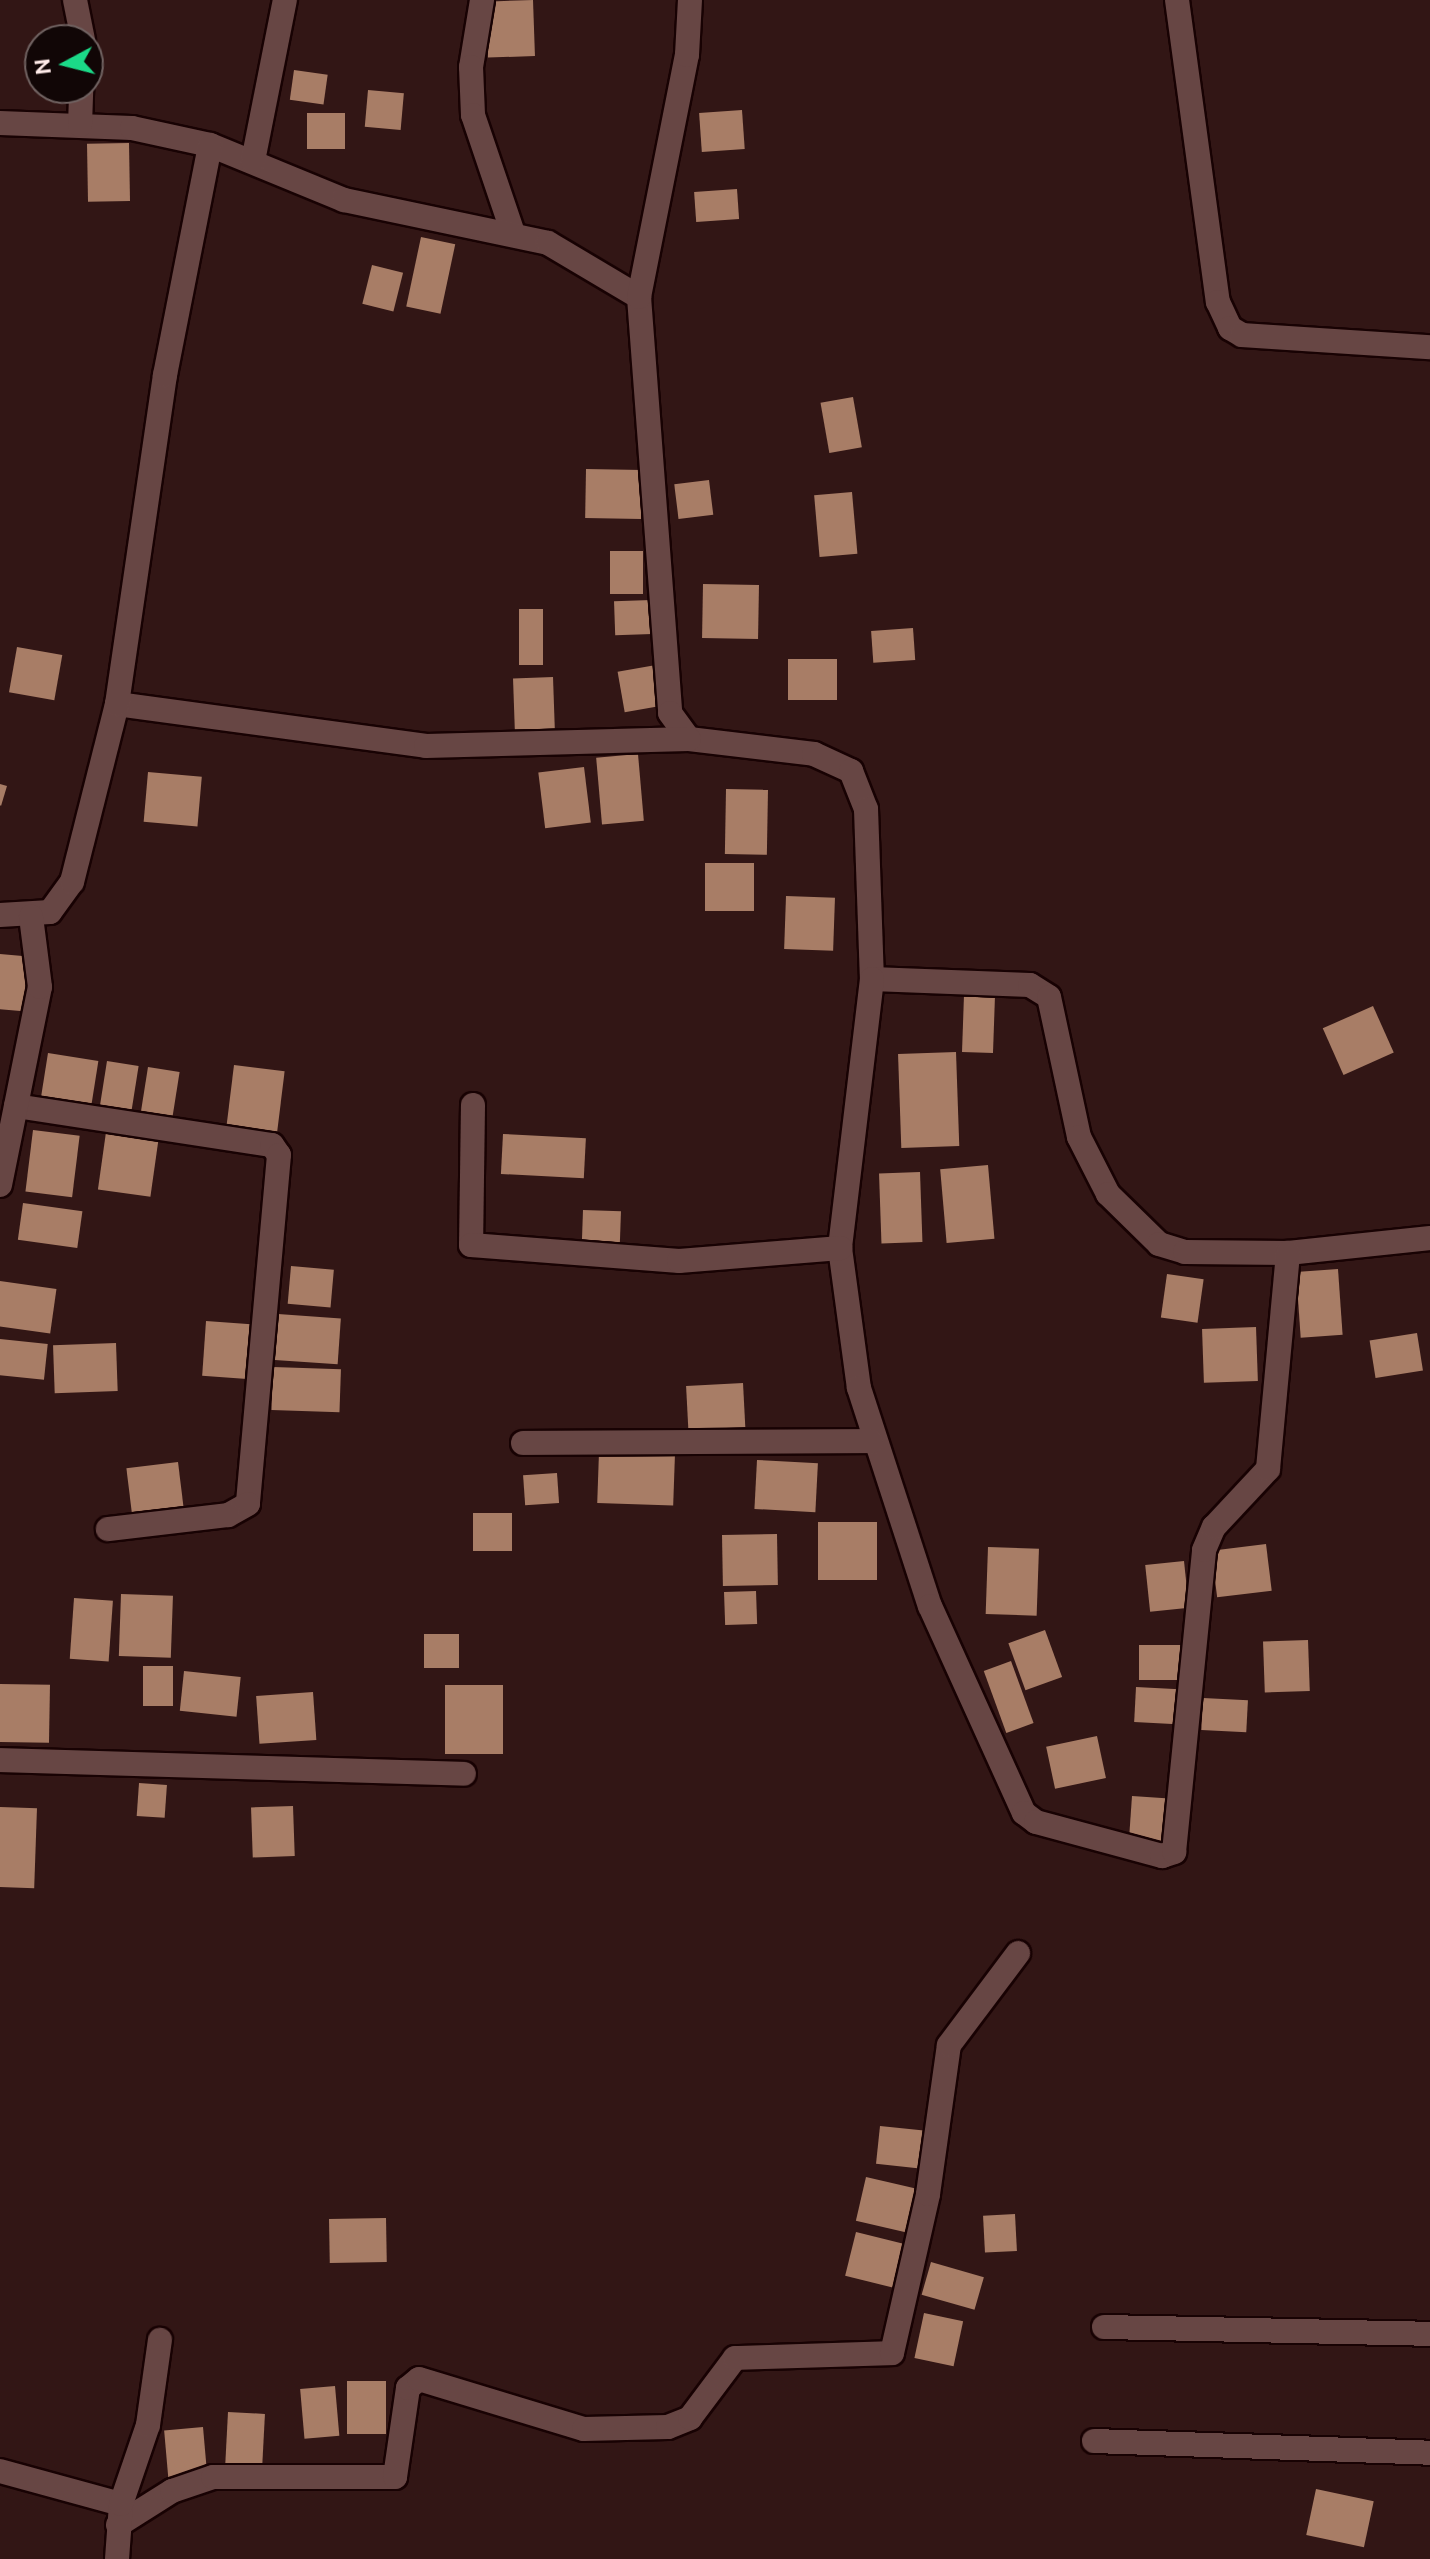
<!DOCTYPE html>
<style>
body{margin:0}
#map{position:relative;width:1430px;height:2559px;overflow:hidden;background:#321615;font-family:Ubuntu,sans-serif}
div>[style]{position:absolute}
.building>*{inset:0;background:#a87d66;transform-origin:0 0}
.roads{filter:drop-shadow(2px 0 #180203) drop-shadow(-2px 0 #180203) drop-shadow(0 2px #180203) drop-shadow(0 -2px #180203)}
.minor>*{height:24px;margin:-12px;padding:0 12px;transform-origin:12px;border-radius:12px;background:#674644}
span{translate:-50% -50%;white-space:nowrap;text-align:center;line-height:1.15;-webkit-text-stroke:7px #110606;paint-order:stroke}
.north{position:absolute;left:24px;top:24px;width:80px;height:80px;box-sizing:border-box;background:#110606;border:2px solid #706261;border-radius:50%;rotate:263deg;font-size:22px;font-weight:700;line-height:32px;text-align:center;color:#ffebe9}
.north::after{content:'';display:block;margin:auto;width:28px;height:36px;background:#1bd988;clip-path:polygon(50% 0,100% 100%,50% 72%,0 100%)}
</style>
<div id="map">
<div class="building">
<div style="left:533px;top:0;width:56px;height:47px;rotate:88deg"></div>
<div style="left:294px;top:70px;width:34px;height:30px;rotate:8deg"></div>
<div style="left:368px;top:90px;width:36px;height:37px;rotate:5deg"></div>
<div style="left:742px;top:110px;width:39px;height:43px;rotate:86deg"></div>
<div style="left:307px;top:113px;width:38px;height:36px"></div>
<div style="left:129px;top:143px;width:58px;height:42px;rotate:89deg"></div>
<div style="left:737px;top:189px;width:30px;height:43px;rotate:86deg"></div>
<div style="left:421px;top:237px;width:35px;height:71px;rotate:12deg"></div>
<div style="left:372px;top:265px;width:32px;height:40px;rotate:14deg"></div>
<div style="left:853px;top:397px;width:51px;height:33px;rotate:80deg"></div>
<div style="left:586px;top:469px;width:56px;height:49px;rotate:1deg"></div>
<div style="left:709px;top:480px;width:35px;height:35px;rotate:83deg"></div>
<div style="left:852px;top:492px;width:62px;height:38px;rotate:85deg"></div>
<div style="left:610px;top:551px;width:33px;height:43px"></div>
<div style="left:703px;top:584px;width:56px;height:54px;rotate:1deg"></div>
<div style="left:651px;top:600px;width:34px;height:37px;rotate:88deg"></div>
<div style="left:519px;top:609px;width:24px;height:56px"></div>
<div style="left:913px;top:628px;width:32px;height:42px;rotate:86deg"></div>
<div style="left:17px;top:647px;width:46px;height:46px;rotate:10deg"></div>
<div style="left:788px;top:659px;width:49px;height:41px"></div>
<div style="left:656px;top:665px;width:41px;height:39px;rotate:80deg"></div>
<div style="left:553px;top:677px;width:58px;height:40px;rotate:88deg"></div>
<div style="left:638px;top:754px;width:67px;height:42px;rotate:85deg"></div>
<div style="left:584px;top:767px;width:56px;height:46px;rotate:83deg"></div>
<div style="left:148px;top:772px;width:54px;height:50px;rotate:5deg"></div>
<div style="clip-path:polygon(0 784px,7px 786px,1px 806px,0 805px)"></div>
<div style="left:726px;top:789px;width:42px;height:65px;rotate:1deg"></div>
<div style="left:705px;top:863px;width:49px;height:48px"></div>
<div style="left:786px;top:896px;width:49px;height:53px;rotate:2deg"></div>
<div style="left:0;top:954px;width:34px;height:55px;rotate:5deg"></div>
<div style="left:964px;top:995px;width:31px;height:57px;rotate:2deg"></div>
<div style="left:1373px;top:1006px;width:51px;height:55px;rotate:66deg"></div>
<div style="left:956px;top:1052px;width:94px;height:58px;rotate:88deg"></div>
<div style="left:48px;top:1053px;width:51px;height:44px;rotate:9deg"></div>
<div style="left:107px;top:1061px;width:32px;height:46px;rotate:9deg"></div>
<div style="left:234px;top:1065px;width:51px;height:70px;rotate:7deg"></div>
<div style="left:148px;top:1067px;width:32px;height:46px;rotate:9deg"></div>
<div style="left:33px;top:1130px;width:47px;height:62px;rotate:7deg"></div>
<div style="left:106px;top:1132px;width:53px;height:58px;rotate:8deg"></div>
<div style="left:503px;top:1134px;width:83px;height:40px;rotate:3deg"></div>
<div style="left:988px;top:1165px;width:74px;height:48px;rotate:85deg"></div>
<div style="left:920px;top:1172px;width:70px;height:41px;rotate:88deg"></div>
<div style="left:23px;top:1203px;width:60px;height:37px;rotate:8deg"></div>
<div style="left:583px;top:1210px;width:38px;height:40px;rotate:2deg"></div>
<div style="left:291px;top:1266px;width:43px;height:38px;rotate:5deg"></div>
<div style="left:1338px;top:1269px;width:66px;height:42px;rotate:86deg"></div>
<div style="left:1167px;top:1274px;width:37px;height:44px;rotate:8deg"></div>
<div style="left:0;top:1281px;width:57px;height:45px;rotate:8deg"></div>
<div style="left:278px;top:1314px;width:63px;height:46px;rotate:4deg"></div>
<div style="left:206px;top:1321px;width:45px;height:55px;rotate:4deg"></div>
<div style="left:1256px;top:1327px;width:54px;height:54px;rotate:88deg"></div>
<div style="left:1417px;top:1333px;width:38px;height:48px;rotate:81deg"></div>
<div style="left:0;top:1339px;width:48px;height:36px;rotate:6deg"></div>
<div style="left:116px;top:1343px;width:48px;height:63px;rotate:88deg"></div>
<div style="left:273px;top:1367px;width:68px;height:43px;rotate:2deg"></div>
<div style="left:743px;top:1383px;width:44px;height:57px;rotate:87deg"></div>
<div style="left:599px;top:1452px;width:76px;height:51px;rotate:2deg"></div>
<div style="left:757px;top:1460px;width:61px;height:49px;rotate:3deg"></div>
<div style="left:178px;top:1462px;width:48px;height:52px;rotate:83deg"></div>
<div style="left:557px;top:1473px;width:30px;height:34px;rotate:86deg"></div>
<div style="left:473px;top:1513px;width:39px;height:38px"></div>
<div style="left:818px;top:1522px;width:59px;height:58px"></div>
<div style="left:777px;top:1534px;width:51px;height:55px;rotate:89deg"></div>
<div style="left:1266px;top:1544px;width:47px;height:55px;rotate:83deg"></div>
<div style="left:988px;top:1547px;width:51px;height:67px;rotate:2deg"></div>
<div style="left:1184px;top:1561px;width:47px;height:39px;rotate:84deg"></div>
<div style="left:756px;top:1591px;width:33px;height:32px;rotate:88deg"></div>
<div style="left:121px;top:1594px;width:52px;height:62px;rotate:2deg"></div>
<div style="left:74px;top:1598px;width:39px;height:61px;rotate:4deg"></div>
<div style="left:1045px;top:1630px;width:50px;height:39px;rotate:70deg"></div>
<div style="left:424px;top:1634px;width:35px;height:34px"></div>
<div style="left:1308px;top:1640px;width:51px;height:45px;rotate:88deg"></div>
<div style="left:1139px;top:1645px;width:46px;height:35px"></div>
<div style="left:1011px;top:1661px;width:66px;height:29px;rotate:70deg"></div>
<div style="left:143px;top:1666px;width:30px;height:40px"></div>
<div style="left:184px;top:1671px;width:57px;height:40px;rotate:6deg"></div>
<div style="left:0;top:1684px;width:50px;height:58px;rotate:1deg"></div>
<div style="left:445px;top:1685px;width:58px;height:69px"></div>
<div style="left:1136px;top:1687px;width:43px;height:35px;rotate:3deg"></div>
<div style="left:313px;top:1692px;width:48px;height:57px;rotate:86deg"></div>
<div style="left:1203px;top:1698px;width:45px;height:32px;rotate:3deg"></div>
<div style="left:1097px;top:1736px;width:43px;height:52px;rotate:78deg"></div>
<div style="left:139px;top:1783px;width:28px;height:33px;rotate:4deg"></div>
<div style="left:1132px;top:1796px;width:41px;height:45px;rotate:4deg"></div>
<div style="left:293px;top:1806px;width:50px;height:42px;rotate:88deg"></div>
<div style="left:0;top:1807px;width:37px;height:80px;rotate:2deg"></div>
<div style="left:880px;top:2126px;width:44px;height:38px;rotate:6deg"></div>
<div style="left:866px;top:2177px;width:61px;height:45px;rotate:13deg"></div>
<div style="left:1015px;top:2214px;width:37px;height:32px;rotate:87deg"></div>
<div style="left:386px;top:2218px;width:44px;height:57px;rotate:89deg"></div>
<div style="left:856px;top:2232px;width:53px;height:45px;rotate:14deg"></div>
<div style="left:931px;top:2262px;width:55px;height:34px;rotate:16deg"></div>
<div style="left:924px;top:2313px;width:40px;height:46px;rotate:12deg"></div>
<div style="left:386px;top:2381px;width:53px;height:39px;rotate:90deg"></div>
<div style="left:335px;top:2386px;width:50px;height:35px;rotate:85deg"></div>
<div style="left:228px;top:2412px;width:37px;height:53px;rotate:3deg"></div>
<div style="left:203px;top:2427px;width:48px;height:39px;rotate:85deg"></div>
<div style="left:1316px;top:2489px;width:59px;height:47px;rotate:12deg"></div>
</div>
<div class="roads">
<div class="minor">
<div style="left:75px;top:0;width:41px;rotate:78.7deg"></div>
<div style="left:482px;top:0;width:68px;rotate:99.3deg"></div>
<div style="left:471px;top:67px;width:48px;rotate:87.6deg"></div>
<div style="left:473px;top:115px;width:125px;rotate:71.3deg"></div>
<div style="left:1177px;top:0;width:305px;rotate:82.3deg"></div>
<div style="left:1218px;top:302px;width:29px;rotate:65deg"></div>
<div style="left:1230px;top:328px;width:14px;rotate:30deg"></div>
<div style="left:1242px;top:335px;width:188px;rotate:3.7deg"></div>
<div style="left:0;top:123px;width:132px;rotate:2.2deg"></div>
<div style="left:132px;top:128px;width:80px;rotate:12.3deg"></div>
<div style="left:210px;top:145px;width:145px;rotate:22.3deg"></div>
<div style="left:344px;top:200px;width:208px;rotate:11.9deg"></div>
<div style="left:548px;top:243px;width:106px;rotate:30.7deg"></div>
<div style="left:639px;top:297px;width:417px;rotate:85.7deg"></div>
<div style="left:670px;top:713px;width:32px;rotate:54deg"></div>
<div style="left:689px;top:739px;width:126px;rotate:6.8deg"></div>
<div style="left:814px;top:754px;width:41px;rotate:24.7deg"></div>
<div style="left:851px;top:771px;width:41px;rotate:68.5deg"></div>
<div style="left:866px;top:809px;width:170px;rotate:88deg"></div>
<div style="left:872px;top:979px;width:158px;rotate:2.2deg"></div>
<div style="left:1030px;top:985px;width:22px;rotate:32deg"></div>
<div style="left:1049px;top:997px;width:143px;rotate:77.9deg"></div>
<div style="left:1079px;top:1137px;width:64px;rotate:63deg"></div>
<div style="left:1108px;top:1194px;width:71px;rotate:44.4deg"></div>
<div style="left:1159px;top:1244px;width:27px;rotate:17deg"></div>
<div style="left:1185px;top:1252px;width:103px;rotate:0.6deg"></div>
<div style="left:1288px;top:1253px;width:143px;rotate:-6deg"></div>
<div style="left:80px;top:125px;width:37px;rotate:-88deg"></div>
<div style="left:253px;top:161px;width:164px;rotate:-78.8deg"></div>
<div style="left:639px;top:297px;width:247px;rotate:-78.8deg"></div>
<div style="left:687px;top:55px;width:55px;rotate:-86.9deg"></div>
<div style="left:117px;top:704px;width:312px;rotate:7.7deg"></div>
<div style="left:426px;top:746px;width:263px;rotate:-1.5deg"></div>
<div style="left:0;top:915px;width:50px;rotate:-3.4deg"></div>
<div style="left:50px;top:912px;width:37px;rotate:-54deg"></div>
<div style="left:72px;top:882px;width:184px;rotate:-75.8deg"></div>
<div style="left:117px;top:704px;width:332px;rotate:-81.7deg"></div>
<div style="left:165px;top:375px;width:234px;rotate:-78.9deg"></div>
<div style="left:872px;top:979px;width:271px;rotate:96.8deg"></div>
<div style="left:840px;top:1248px;width:141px;rotate:82.3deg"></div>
<div style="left:859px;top:1388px;width:229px;rotate:72deg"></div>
<div style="left:930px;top:1606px;width:227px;rotate:65.6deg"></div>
<div style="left:1024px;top:1813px;width:15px;rotate:37deg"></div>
<div style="left:1036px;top:1822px;width:131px;rotate:15.1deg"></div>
<div style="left:1162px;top:1856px;width:13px;rotate:-18deg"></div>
<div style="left:1174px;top:1852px;width:303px;rotate:-84.3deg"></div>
<div style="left:1204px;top:1550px;width:25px;rotate:-67deg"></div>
<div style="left:1214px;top:1527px;width:79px;rotate:-47deg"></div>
<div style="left:1268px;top:1469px;width:217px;rotate:-84.7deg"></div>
<div style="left:473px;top:1105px;width:140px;rotate:90.8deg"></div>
<div style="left:471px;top:1245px;width:209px;rotate:4.4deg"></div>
<div style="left:679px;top:1261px;width:162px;rotate:-4.6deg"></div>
<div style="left:16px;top:1106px;width:259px;rotate:8.7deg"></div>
<div style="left:272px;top:1145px;width:12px;rotate:55deg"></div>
<div style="left:279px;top:1155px;width:350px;rotate:95.1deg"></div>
<div style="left:248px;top:1504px;width:23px;rotate:151deg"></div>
<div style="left:228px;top:1515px;width:121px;rotate:173.3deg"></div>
<div style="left:0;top:1185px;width:202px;rotate:-78.6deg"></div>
<div style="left:40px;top:987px;width:71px;rotate:-97.3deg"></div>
<div style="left:523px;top:1443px;width:348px;rotate:-0.3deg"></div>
<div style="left:0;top:1760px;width:464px;rotate:1.7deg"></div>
<div style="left:1104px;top:2327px;width:326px;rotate:1.2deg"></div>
<div style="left:1094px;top:2441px;width:336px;rotate:2deg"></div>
<div style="left:0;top:2471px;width:125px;rotate:15.3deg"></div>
<div style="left:118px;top:2525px;width:64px;rotate:-32.2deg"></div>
<div style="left:172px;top:2491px;width:43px;rotate:-18.9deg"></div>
<div style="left:213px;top:2477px;width:182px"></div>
<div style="left:395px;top:2477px;width:90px;rotate:-81.7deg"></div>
<div style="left:408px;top:2388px;width:14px;rotate:-39deg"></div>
<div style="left:419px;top:2379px;width:172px;rotate:16.9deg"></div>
<div style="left:584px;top:2429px;width:84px;rotate:-1.4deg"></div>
<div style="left:668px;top:2427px;width:24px;rotate:-22deg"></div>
<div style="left:690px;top:2418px;width:75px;rotate:-53.1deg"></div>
<div style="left:735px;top:2358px;width:157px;rotate:-1.8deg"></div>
<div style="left:892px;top:2353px;width:163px;rotate:-77.2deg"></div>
<div style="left:928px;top:2194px;width:150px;rotate:-82deg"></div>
<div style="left:949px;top:2045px;width:115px;rotate:-53.1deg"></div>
<div style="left:117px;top:2559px;width:55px;rotate:-85.8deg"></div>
<div style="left:121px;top:2504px;width:83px;rotate:-71.1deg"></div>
<div style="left:148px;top:2425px;width:86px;rotate:-82deg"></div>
</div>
</div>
<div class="north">N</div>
</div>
